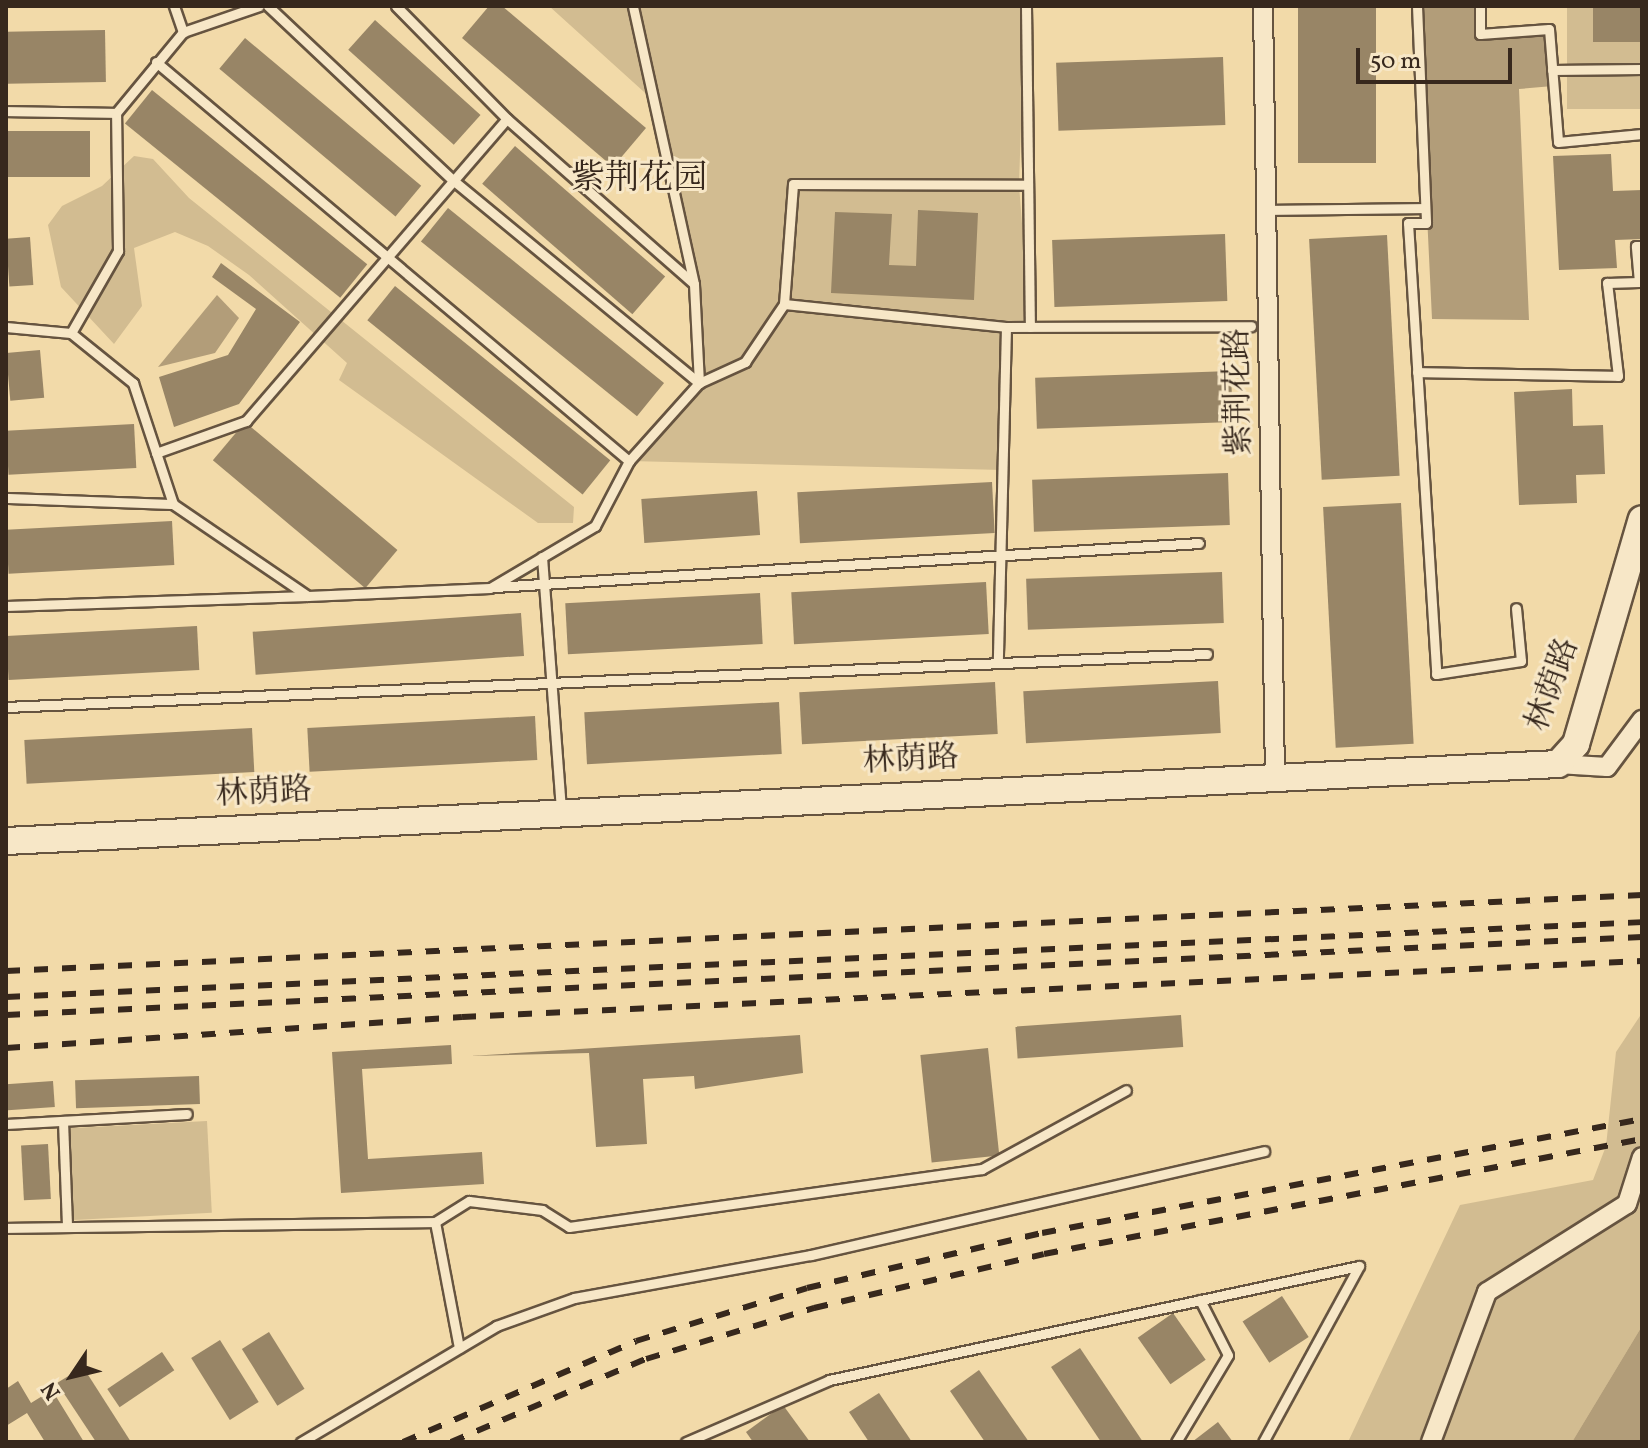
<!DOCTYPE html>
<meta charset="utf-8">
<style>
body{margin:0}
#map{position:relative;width:1648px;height:1448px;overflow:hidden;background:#f2daa9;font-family:Vollkorn,"Noto Serif SC",serif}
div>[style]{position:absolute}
.green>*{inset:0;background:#d2bc91;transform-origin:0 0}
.water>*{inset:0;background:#b29d79}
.building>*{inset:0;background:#988566;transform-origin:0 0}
.roads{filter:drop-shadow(2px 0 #665440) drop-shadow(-2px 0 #665440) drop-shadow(0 2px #665440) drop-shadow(0 -2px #665440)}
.lane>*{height:9px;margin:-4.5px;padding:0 4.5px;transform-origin:4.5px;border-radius:4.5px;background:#f7e7c7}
.street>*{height:18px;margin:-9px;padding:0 9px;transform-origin:9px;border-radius:9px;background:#f7e7c7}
.secondary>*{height:26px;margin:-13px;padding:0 13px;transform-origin:13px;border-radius:13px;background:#f7e7c7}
.rail>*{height:6px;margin-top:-3px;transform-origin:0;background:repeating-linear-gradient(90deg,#37281d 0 14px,transparent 0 28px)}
span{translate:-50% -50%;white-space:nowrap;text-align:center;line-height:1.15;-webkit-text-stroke:6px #f7e7c7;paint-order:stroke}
.street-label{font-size:32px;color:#37281d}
.neighbourhood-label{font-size:34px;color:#37281d}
.frame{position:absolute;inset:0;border:8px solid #37281d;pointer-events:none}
.north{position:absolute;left:32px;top:1336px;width:80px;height:80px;-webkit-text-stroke:6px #f7e7c7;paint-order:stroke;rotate:235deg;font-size:22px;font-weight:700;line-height:32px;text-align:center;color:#37281d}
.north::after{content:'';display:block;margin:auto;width:28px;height:36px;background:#37281d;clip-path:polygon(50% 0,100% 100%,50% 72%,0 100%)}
.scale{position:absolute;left:1356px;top:48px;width:156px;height:36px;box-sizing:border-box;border:4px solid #37281d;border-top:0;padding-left:10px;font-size:24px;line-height:28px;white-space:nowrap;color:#37281d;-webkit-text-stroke:6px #f7e7c7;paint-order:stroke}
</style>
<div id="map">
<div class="green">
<div style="clip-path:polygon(549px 6px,1025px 6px,1019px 185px,1030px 327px,1007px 327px,1003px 470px,629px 461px,699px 383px,694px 284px,654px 101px)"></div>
<div style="left:1567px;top:6px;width:75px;height:103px"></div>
<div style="clip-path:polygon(134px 156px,153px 159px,189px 198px,574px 507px,573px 523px,538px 523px,339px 380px,347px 363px,249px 275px,208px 246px,175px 232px,134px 248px,142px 306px,114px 344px,61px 287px,48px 225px,62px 206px,102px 186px)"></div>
<div style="clip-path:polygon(1642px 1013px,1642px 1326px,1572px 1442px,1348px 1442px,1460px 1205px,1593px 1180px,1606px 1146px,1616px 1052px)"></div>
<div style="left:207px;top:1121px;width:92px;height:138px;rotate:87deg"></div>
</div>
<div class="water">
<div style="clip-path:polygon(1417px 6px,1480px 6px,1480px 33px,1549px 29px,1553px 86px,1519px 89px,1529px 320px,1432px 319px)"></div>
<div style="clip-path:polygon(217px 295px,239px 318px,215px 353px,158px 367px)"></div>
<div style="clip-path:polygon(1642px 1326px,1642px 1442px,1572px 1442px)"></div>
</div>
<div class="building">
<div style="clip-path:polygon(489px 6px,502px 6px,646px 128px,613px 167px,462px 38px)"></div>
<div style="left:1298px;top:6px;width:78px;height:157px"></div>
<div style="left:1593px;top:6px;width:49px;height:36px"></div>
<div style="left:375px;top:20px;width:142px;height:40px;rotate:42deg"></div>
<div style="left:105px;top:30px;width:52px;height:99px;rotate:89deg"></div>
<div style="left:245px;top:38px;width:230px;height:40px;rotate:40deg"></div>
<div style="left:1223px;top:57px;width:68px;height:167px;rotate:88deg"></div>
<div style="left:152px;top:90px;width:277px;height:43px;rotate:39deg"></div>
<div style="left:6px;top:131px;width:84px;height:46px"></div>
<div style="left:515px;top:146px;width:199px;height:50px;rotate:41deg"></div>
<div style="clip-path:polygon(1611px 154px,1613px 191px,1642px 190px,1642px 239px,1615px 240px,1617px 268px,1559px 270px,1553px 156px)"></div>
<div style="left:448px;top:208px;width:278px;height:43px;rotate:39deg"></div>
<div style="clip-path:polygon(918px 210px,978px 213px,974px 300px,831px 293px,835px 212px,892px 214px,889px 265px,916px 266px)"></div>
<div style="left:1225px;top:234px;width:67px;height:173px;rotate:88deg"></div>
<div style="left:1387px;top:235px;width:241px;height:78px;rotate:87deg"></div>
<div style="left:30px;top:237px;width:48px;height:24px;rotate:86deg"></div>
<div style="clip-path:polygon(221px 263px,300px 322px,239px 404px,174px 427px,159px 377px,228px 355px,256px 309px,212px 277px)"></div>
<div style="left:395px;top:286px;width:277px;height:44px;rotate:39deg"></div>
<div style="left:40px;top:350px;width:48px;height:34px;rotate:85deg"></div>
<div style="left:1231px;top:371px;width:51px;height:196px;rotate:88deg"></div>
<div style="clip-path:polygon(1572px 389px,1573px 426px,1603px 425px,1605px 474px,1576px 475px,1577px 503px,1519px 505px,1514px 392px)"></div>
<div style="left:245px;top:422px;width:199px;height:50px;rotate:40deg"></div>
<div style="left:134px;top:424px;width:44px;height:128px;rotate:87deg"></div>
<div style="left:1228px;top:473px;width:52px;height:196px;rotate:88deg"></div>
<div style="left:992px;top:482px;width:51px;height:195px;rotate:87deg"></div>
<div style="left:757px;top:491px;width:44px;height:116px;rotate:86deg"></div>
<div style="left:1401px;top:503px;width:241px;height:78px;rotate:87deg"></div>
<div style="left:172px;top:521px;width:44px;height:166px;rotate:87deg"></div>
<div style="left:1222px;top:572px;width:51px;height:196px;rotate:88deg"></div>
<div style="left:986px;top:582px;width:52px;height:195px;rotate:87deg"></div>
<div style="left:760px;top:593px;width:51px;height:195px;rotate:87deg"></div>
<div style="left:521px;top:613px;width:43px;height:269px;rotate:86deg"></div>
<div style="left:197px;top:626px;width:44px;height:191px;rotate:87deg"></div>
<div style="left:1218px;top:681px;width:52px;height:195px;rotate:87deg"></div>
<div style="left:995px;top:682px;width:52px;height:196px;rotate:87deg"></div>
<div style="left:779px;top:702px;width:52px;height:195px;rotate:87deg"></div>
<div style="left:535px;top:716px;width:44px;height:228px;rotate:87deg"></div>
<div style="left:252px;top:728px;width:44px;height:228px;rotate:87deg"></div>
<div style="left:1181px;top:1015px;width:32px;height:166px;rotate:86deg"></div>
<div style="clip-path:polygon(800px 1035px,803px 1073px,695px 1089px,694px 1076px,643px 1079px,647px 1144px,596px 1147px,589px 1053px,470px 1056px)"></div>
<div style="clip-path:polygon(451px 1045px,452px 1064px,362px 1069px,368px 1159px,482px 1152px,484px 1184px,341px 1193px,332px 1052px)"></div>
<div style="left:988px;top:1048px;width:108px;height:68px;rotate:84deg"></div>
<div style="left:199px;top:1076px;width:28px;height:124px;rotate:88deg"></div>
<div style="left:53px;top:1081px;width:26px;height:47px;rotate:86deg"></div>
<div style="left:48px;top:1144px;width:55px;height:27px;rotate:87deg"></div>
<div style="left:1282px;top:1296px;width:49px;height:47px;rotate:57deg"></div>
<div style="left:1173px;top:1313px;width:57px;height:43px;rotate:55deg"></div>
<div style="left:269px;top:1332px;width:67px;height:32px;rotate:58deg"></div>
<div style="left:220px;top:1340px;width:73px;height:34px;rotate:58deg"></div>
<div style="clip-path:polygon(1080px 1348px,1143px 1442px,1101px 1442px,1051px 1367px)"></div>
<div style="left:162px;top:1352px;width:22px;height:66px;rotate:56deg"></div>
<div style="clip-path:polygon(83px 1367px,131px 1442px,96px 1442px,57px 1383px)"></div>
<div style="clip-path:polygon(979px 1370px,1029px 1442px,985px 1442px,950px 1391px)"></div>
<div style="clip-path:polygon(18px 1381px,31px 1403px,52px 1390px,84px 1442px,45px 1442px,27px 1413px,6px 1426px,6px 1389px)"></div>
<div style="clip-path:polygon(879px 1393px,912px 1442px,869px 1442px,849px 1412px)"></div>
<div style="clip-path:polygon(783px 1405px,810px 1442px,753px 1442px,746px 1432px)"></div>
<div style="clip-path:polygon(1218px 1422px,1233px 1442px,1192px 1442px)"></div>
</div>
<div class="roads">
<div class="lane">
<div style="left:174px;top:6px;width:28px;rotate:71deg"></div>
<div style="left:268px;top:6px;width:255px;rotate:43.3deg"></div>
<div style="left:454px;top:181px;width:318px;rotate:39.5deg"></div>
<div style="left:699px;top:383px;width:51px;rotate:-24.5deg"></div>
<div style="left:745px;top:362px;width:70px;rotate:-56.1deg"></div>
<div style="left:784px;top:304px;width:223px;rotate:5.9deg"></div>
<div style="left:1006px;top:327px;width:336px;rotate:91.4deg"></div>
<div style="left:396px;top:6px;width:158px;rotate:45.5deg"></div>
<div style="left:507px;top:119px;width:249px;rotate:41.4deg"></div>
<div style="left:1026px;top:6px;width:321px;rotate:89.3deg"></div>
<div style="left:1417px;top:6px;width:217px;rotate:87.6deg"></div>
<div style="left:1426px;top:223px;width:18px;rotate:180deg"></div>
<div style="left:1408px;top:223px;width:452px;rotate:86.4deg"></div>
<div style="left:1436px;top:674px;width:86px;rotate:-8.7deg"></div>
<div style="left:1521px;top:661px;width:53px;rotate:-95.4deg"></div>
<div style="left:1480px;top:6px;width:28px;rotate:90deg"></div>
<div style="left:1480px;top:34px;width:69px;rotate:-4.1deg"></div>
<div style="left:1549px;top:29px;width:113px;rotate:85.4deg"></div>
<div style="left:1558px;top:142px;width:84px;rotate:-5.4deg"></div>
<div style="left:156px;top:62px;width:619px;rotate:40.15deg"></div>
<div style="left:1552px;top:70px;width:90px;rotate:-0.6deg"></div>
<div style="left:6px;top:111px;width:110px;rotate:1deg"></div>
<div style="left:1267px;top:210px;width:158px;rotate:-0.7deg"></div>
<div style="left:784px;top:304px;width:120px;rotate:-85.7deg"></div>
<div style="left:793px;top:184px;width:233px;rotate:0.2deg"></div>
<div style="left:6px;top:327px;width:65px;rotate:5.3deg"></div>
<div style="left:71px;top:333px;width:80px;rotate:38.9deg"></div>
<div style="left:133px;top:383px;width:127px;rotate:71.7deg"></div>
<div style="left:173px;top:504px;width:163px;rotate:34.3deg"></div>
<div style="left:308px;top:596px;width:182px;rotate:-2.5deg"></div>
<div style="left:490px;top:588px;width:122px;rotate:-30.6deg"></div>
<div style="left:595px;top:526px;width:73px;rotate:-62.4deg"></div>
<div style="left:629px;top:461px;width:105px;rotate:-48.1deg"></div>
<div style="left:699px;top:383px;width:99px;rotate:-92.9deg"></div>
<div style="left:694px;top:284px;width:285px;rotate:-102.4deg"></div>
<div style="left:1006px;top:327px;width:245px;rotate:-0.2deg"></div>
<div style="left:71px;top:333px;width:95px;rotate:-60.2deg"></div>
<div style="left:118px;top:251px;width:138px;rotate:-90.8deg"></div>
<div style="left:116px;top:113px;width:105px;rotate:-50.4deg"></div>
<div style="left:183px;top:32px;width:80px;rotate:-18.9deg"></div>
<div style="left:1417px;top:372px;width:201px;rotate:1.1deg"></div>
<div style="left:1618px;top:376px;width:94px;rotate:-96.7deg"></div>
<div style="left:1607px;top:283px;width:32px;rotate:-2deg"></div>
<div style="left:1639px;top:282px;width:36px;rotate:-95deg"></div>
<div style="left:1636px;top:246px;width:6px"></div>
<div style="left:156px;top:453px;width:96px;rotate:-19.6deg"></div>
<div style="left:246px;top:421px;width:399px;rotate:-49.2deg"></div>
<div style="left:6px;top:498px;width:167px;rotate:2.1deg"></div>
<div style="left:542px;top:557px;width:254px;rotate:85.7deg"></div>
<div style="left:494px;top:587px;width:706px;rotate:-3.57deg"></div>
<div style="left:6px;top:606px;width:302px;rotate:-1.9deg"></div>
<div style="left:6px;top:707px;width:1202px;rotate:-2.53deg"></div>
<div style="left:63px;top:1121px;width:105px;rotate:87.8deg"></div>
<div style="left:6px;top:1124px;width:181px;rotate:-3.2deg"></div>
<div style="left:435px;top:1222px;width:40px;rotate:-32deg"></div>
<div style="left:469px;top:1201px;width:74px;rotate:7deg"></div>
<div style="left:542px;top:1210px;width:32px;rotate:32deg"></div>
<div style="left:569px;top:1227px;width:417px;rotate:-8deg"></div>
<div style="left:982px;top:1169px;width:164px;rotate:-28.7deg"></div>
<div style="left:6px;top:1228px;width:429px;rotate:-0.8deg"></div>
<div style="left:435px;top:1222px;width:128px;rotate:79.2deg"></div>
<div style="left:301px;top:1442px;width:227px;rotate:-30.7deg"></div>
<div style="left:496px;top:1326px;width:83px;rotate:-19.7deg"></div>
<div style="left:574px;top:1298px;width:241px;rotate:-10.3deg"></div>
<div style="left:811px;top:1255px;width:465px;rotate:-12.9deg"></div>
<div style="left:686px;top:1442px;width:156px;rotate:-23.4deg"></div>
<div style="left:829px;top:1380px;width:542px;rotate:-12.14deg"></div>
<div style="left:1359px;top:1266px;width:200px;rotate:118.6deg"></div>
<div style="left:1176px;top:1442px;width:101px;rotate:-59.1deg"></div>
<div style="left:1228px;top:1355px;width:62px;rotate:-117deg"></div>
</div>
<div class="street">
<div style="left:1263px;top:6px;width:770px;rotate:89.11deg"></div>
<div style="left:1558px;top:764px;width:49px;rotate:3.5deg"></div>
<div style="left:1607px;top:767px;width:59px;rotate:-53.3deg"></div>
<div style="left:1431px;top:1442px;width:160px;rotate:-69.5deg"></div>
<div style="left:1487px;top:1292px;width:165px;rotate:-32.2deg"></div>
<div style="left:1627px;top:1204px;width:49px;rotate:-72.3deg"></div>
</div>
<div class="secondary">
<div style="left:6px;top:841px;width:1554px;rotate:-2.84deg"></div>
<div style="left:1558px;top:764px;width:27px;rotate:-48deg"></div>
<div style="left:1576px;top:744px;width:234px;rotate:-73.7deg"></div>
</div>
</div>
<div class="rail">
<div style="left:6px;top:971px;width:1638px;rotate:-2.66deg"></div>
<div style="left:6px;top:997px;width:1638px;rotate:-2.62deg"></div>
<div style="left:6px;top:1015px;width:1638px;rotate:-2.73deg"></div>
<div style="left:6px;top:1048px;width:457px;rotate:-3.9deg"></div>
<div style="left:462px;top:1017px;width:1181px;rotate:-2.72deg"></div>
<div style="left:403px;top:1442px;width:254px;rotate:-23.4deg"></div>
<div style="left:636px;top:1341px;width:179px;rotate:-17.2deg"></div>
<div style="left:807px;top:1288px;width:241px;rotate:-13.2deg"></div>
<div style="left:1042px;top:1233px;width:611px;rotate:-10.76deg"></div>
<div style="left:451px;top:1442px;width:212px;rotate:-23.1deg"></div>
<div style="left:646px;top:1359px;width:176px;rotate:-16.9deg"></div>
<div style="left:814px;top:1308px;width:236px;rotate:-13.2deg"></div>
<div style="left:1044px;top:1254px;width:609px;rotate:-10.89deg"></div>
</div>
<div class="street-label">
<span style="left:1240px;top:392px;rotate:-91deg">紫荆花路</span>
<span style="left:1554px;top:685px;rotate:-70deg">林荫路</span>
<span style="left:911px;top:761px;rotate:-3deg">林荫路</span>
<span style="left:264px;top:794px;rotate:-3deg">林荫路</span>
</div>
<div class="neighbourhood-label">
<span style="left:639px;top:180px">紫荆花园</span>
</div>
<div class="frame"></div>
<div class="north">N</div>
<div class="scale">50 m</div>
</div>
